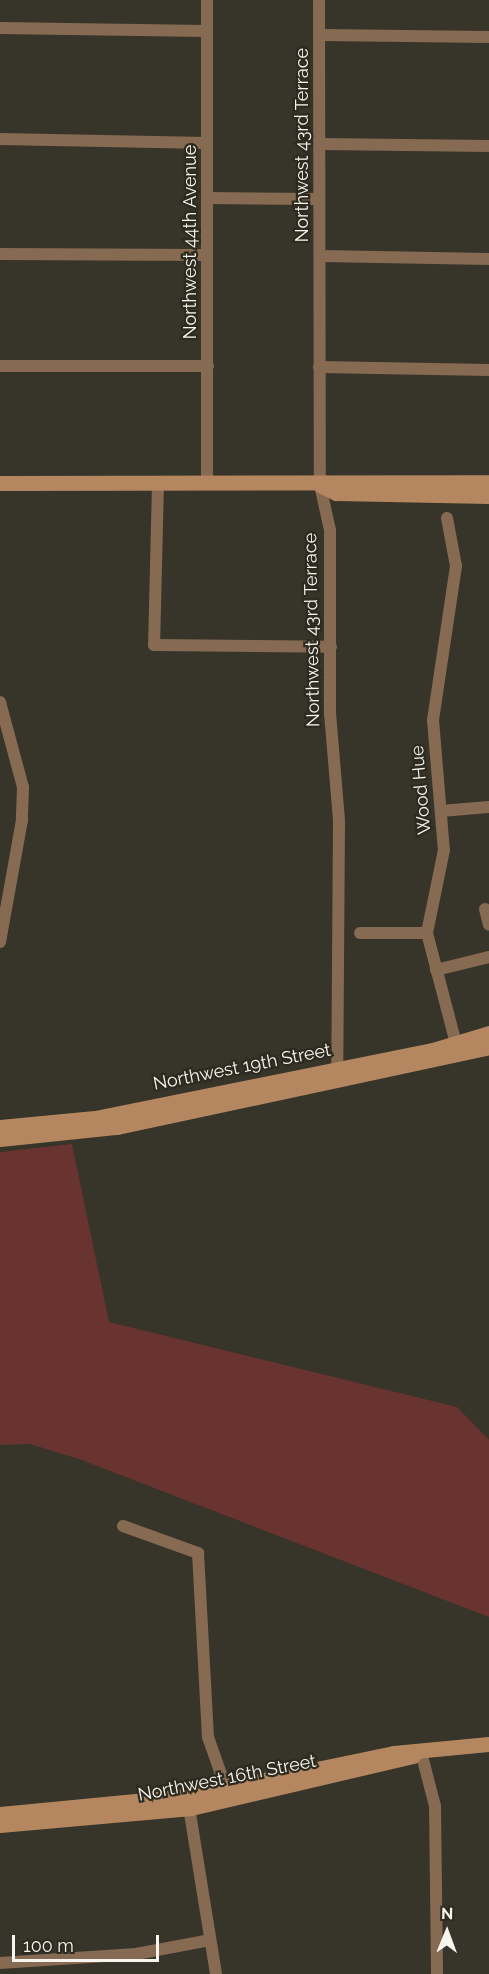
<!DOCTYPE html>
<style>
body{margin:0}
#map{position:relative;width:489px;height:1974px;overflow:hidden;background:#373429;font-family:Raleway,sans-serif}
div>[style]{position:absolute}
.green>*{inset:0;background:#69332f}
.street>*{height:12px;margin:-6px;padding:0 6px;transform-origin:6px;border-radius:6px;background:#876a52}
.secondary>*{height:15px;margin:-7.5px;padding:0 7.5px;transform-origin:7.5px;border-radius:7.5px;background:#b58761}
span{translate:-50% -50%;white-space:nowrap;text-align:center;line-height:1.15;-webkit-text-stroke:4.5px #2d2a1f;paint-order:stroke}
.street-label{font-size:18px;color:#f7f5ee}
.north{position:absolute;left:417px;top:1902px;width:60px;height:60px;-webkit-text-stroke:4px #2d2a1f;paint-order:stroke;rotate:1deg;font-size:16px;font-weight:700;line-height:24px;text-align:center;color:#f7f5ee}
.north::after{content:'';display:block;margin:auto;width:21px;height:27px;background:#f7f5ee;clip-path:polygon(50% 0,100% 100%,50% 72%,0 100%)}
.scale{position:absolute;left:12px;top:1935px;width:147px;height:27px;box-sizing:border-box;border:3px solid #f7f5ee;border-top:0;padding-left:8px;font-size:18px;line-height:21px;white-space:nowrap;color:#f7f5ee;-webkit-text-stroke:4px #2d2a1f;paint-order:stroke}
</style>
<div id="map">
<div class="green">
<div style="clip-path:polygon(72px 1144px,109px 1322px,457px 1407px,489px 1440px,489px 1617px,79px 1459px,30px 1444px,0 1445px,0 1152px)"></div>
</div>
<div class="street">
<div style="left:207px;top:0;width:484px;rotate:90deg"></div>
<div style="left:319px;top:0;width:485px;rotate:89.9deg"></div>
<div style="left:320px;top:485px;width:46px;rotate:77.5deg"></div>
<div style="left:330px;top:530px;width:183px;rotate:90deg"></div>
<div style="left:330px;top:713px;width:108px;rotate:85.2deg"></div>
<div style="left:339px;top:821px;width:256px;rotate:90.4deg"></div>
<div style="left:0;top:28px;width:207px;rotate:0.8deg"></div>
<div style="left:320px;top:35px;width:169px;rotate:0.7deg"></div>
<div style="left:0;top:139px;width:207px;rotate:1.1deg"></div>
<div style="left:321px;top:144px;width:168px;rotate:0.7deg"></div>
<div style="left:207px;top:198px;width:112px;rotate:0.5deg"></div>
<div style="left:0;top:254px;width:207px;rotate:0.3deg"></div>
<div style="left:321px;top:256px;width:168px;rotate:1deg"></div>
<div style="left:0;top:366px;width:208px"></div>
<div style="left:319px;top:367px;width:170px;rotate:1deg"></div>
<div style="left:158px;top:484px;width:161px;rotate:91.4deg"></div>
<div style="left:154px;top:645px;width:177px;rotate:0.6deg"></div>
<div style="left:447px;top:518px;width:49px;rotate:79.4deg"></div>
<div style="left:456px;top:566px;width:156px;rotate:98.5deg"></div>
<div style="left:433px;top:720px;width:130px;rotate:85.2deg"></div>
<div style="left:444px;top:850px;width:85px;rotate:101.6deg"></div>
<div style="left:427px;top:933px;width:122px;rotate:75.3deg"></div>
<div style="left:0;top:702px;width:88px;rotate:74.9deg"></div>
<div style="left:23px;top:787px;width:33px;rotate:92deg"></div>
<div style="left:22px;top:820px;width:124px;rotate:100.2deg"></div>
<div style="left:441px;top:811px;width:48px;rotate:-4.8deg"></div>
<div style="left:485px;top:909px;width:16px;rotate:76deg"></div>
<div style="left:360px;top:933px;width:67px"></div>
<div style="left:436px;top:970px;width:55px;rotate:-13.8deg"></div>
<div style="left:123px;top:1526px;width:80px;rotate:19.8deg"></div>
<div style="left:198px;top:1553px;width:184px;rotate:86.9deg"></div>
<div style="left:208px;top:1737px;width:60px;rotate:70.7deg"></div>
<div style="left:421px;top:1752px;width:56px;rotate:75.5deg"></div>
<div style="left:435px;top:1806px;width:168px;rotate:89.3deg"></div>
<div style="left:188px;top:1801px;width:175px;rotate:80.8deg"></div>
<div style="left:0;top:1963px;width:136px;rotate:-3.8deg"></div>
<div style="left:136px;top:1954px;width:75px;rotate:-10.7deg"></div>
</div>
<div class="secondary">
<div style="left:0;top:483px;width:489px;rotate:-0.1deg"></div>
<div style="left:320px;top:485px;width:18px;rotate:27deg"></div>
<div style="left:336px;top:493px;width:153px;rotate:1.1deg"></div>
<div style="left:0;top:1127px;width:95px;rotate:-5.4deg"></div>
<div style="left:95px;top:1118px;width:345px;rotate:-11.4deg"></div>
<div style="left:433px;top:1050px;width:59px;rotate:-16.9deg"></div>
<div style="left:0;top:1139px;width:118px;rotate:-5.9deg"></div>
<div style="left:117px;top:1127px;width:381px;rotate:-12.1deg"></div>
<div style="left:0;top:1814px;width:188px;rotate:-5.5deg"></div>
<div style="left:187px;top:1796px;width:211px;rotate:-11.7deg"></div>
<div style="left:394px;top:1753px;width:95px;rotate:-5.4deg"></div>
<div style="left:0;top:1825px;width:192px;rotate:-5.1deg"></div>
<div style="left:191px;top:1808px;width:228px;rotate:-13.2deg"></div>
</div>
<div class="street-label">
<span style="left:302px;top:145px;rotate:-90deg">Northwest 43rd Terrace</span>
<span style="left:190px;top:242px;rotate:-90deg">Northwest 44th Avenue</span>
<span style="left:312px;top:630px;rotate:-91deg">Northwest 43rd Terrace</span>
<span style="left:421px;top:790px;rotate:-95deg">Wood Hue</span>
<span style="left:242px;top:1067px;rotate:-11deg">Northwest 19th Street</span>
<span style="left:227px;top:1778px;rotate:-11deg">Northwest 16th Street</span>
</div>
<div class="north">N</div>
<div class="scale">100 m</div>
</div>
